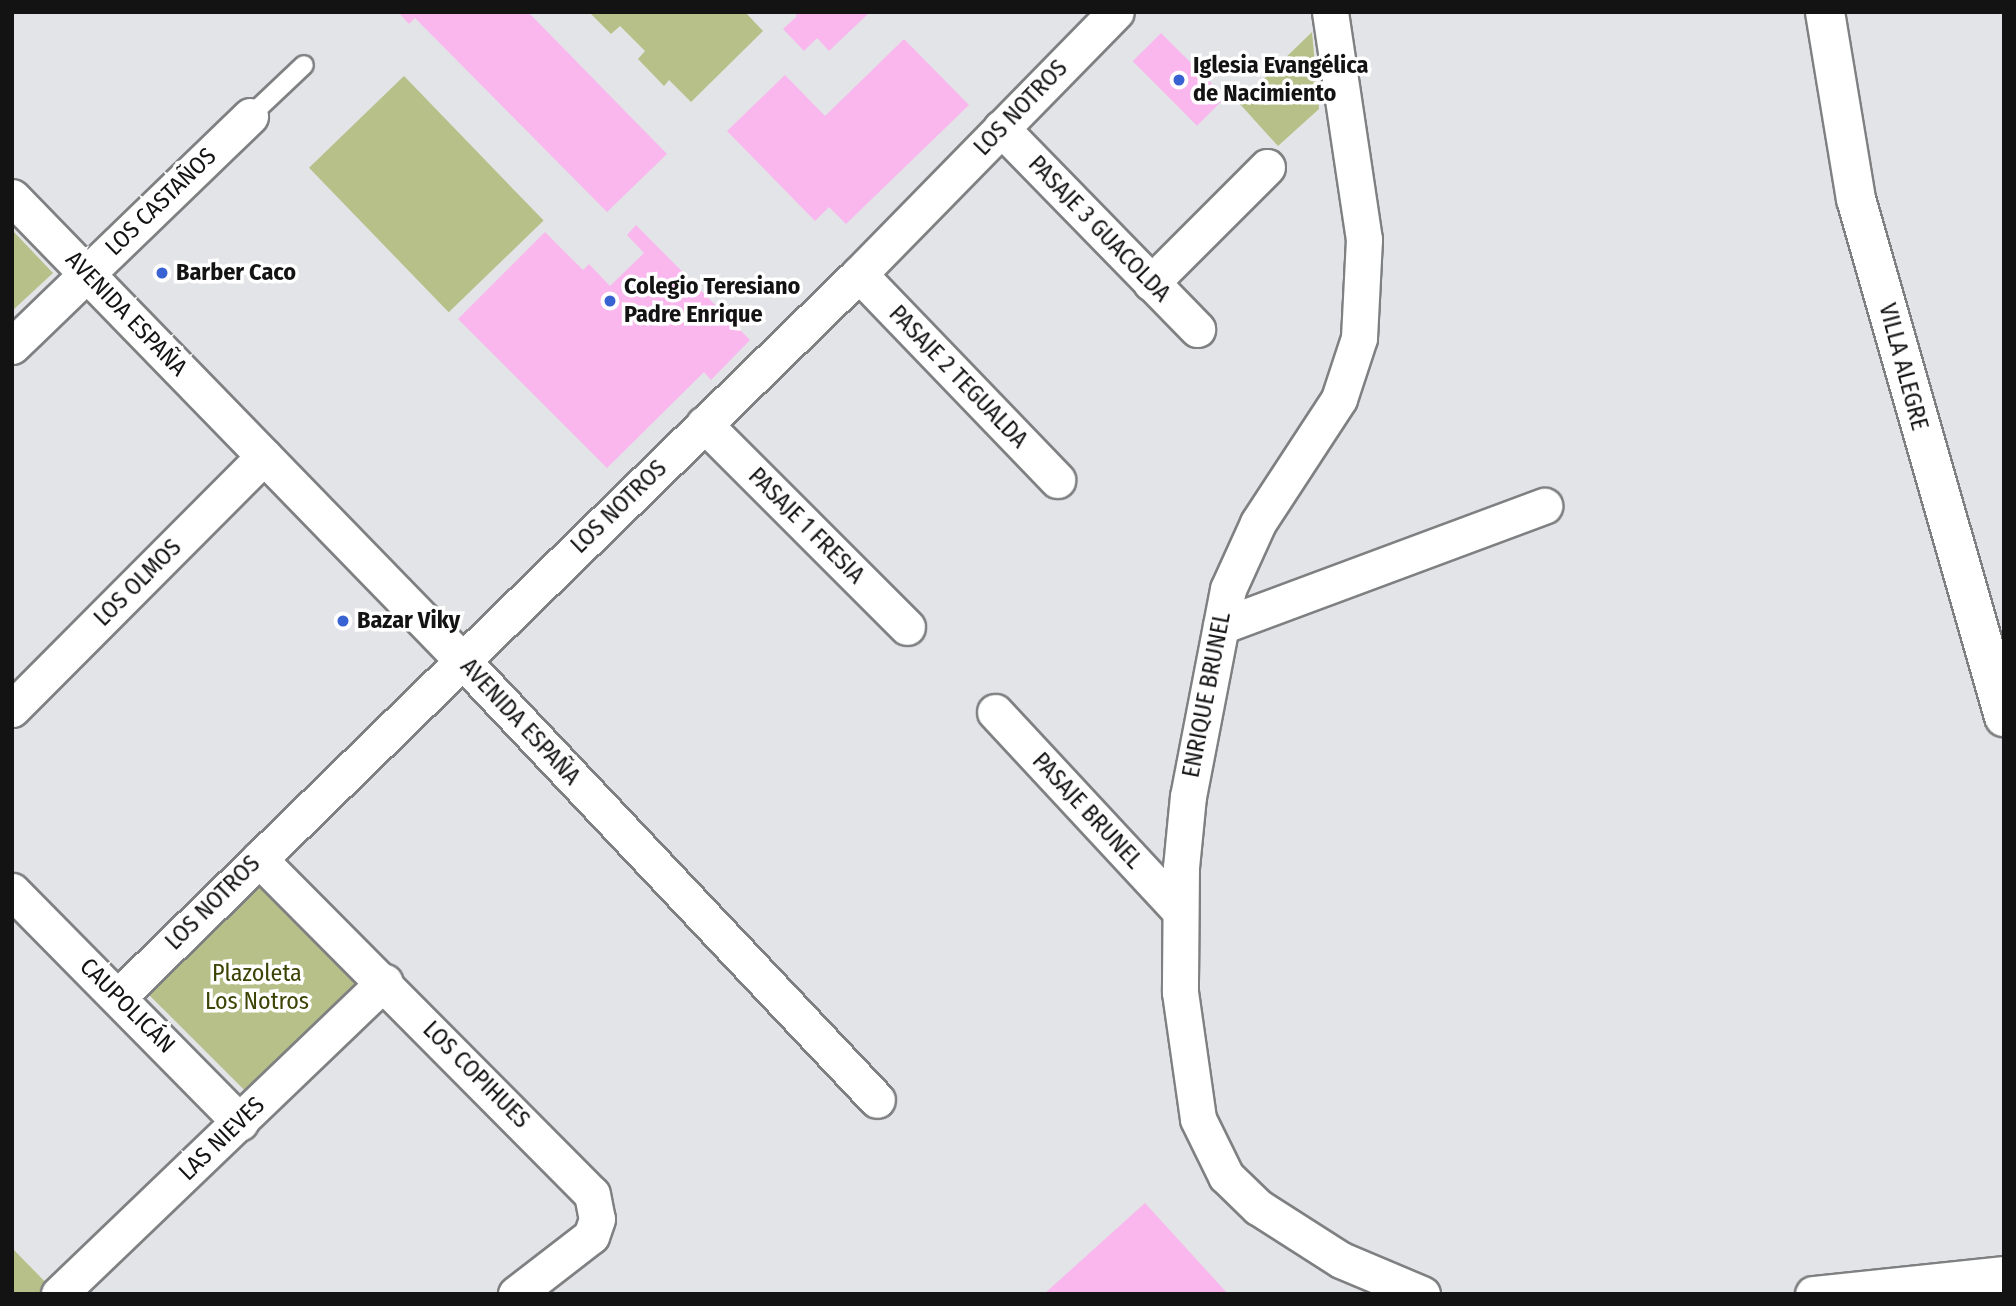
<!DOCTYPE html>
<meta charset="utf-8">
<style>
body{margin:0}
#map{position:relative;width:2016px;height:1306px;overflow:hidden;background:#e3e4e7;font-family:"Fira Sans Condensed",sans-serif}
div>[style]{position:absolute}
.green>*{inset:0;background:#b6c088;transform-origin:0 0}
.building>*{inset:0;background:#f9b7ee;transform-origin:0 0}
.roads{filter:drop-shadow(2px 0 #7f8082) drop-shadow(-2px 0 #7f8082) drop-shadow(0 2px #7f8082) drop-shadow(0 -2px #7f8082)}
.lane>*{height:18px;margin:-9px;padding:0 9px;transform-origin:9px;border-radius:9px;background:#fff}
.street>*{height:35px;margin:-17.5px;padding:0 17.5px;transform-origin:17.5px;border-radius:17.5px;background:#fff}
.secondary>*{height:38px;margin:-19px;padding:0 19px;transform-origin:19px;border-radius:19px;background:#fff}
.dots>*{width:19px;height:19px;translate:-50% -50%;box-sizing:border-box;border:4px solid #fff;border-radius:50%}
span{translate:-50% -50%;white-space:nowrap;text-align:center;line-height:1.15;-webkit-text-stroke:7px #fff;paint-order:stroke}
.poi-label{font-size:24px;color:#131314;font-weight:700}
.left{translate:0 -50%;text-align:left}
.street-label{font-size:24px;color:#131314}
.park-label{font-size:24px;color:#3c4304}
.frame{position:absolute;inset:0;border:14px solid #131314;pointer-events:none}
</style>
<div id="map">
<div class="green">
<div style="clip-path:polygon(589px 12px,745px 12px,763px 31px,691px 102px,669px 80px,664px 86px,638px 59px,645px 51px,620px 26px,611px 34px)"></div>
<div style="clip-path:polygon(1312px 32px,1319px 109px,1278px 146px,1239px 103px)"></div>
<div style="left:404px;top:76px;width:201px;height:132px;rotate:46deg"></div>
<div style="clip-path:polygon(12px 230px,53px 273px,12px 311px)"></div>
<div style="left:258px;top:886px;width:148px;height:154px;rotate:45deg"></div>
<div style="clip-path:polygon(12px 1248px,57px 1294px,13px 1294px)"></div>
</div>
<div class="building">
<div style="clip-path:polygon(398px 12px,528px 12px,667px 154px,607px 212px,415px 18px,409px 24px)"></div>
<div style="clip-path:polygon(794px 12px,870px 12px,829px 51px,817px 38px,804px 51px,783px 29px,797px 16px)"></div>
<div style="left:1161px;top:33px;width:91px;height:40px;rotate:45deg"></div>
<div style="clip-path:polygon(904px 39px,969px 105px,846px 224px,829px 207px,815px 221px,727px 131px,785px 75px,825px 116px)"></div>
<div style="clip-path:polygon(636px 225px,750px 340px,711px 380px,704px 372px,607px 468px,458px 319px,545px 232px,583px 270px,589px 264px,610px 286px,644px 253px,627px 235px)"></div>
<div style="clip-path:polygon(1145px 1203px,1228px 1294px,1044px 1294px)"></div>
</div>
<div class="roads">
<div class="lane">
<div style="left:250px;top:116px;width:74px;rotate:-43.4deg"></div>
</div>
<div class="street">
<div style="left:1330px;top:12px;width:230px;rotate:81.5deg"></div>
<div style="left:1364px;top:239px;width:99px;rotate:92.9deg"></div>
<div style="left:1359px;top:338px;width:64px;rotate:108.2deg"></div>
<div style="left:1339px;top:399px;width:148px;rotate:123.2deg"></div>
<div style="left:1258px;top:523px;width:72px;rotate:114.4deg"></div>
<div style="left:1228px;top:589px;width:211px;rotate:100.9deg"></div>
<div style="left:1188px;top:796px;width:71px;rotate:95.6deg"></div>
<div style="left:1181px;top:867px;width:125px;rotate:90.5deg"></div>
<div style="left:1180px;top:992px;width:128px;rotate:81.9deg"></div>
<div style="left:1198px;top:1119px;width:64px;rotate:63.8deg"></div>
<div style="left:1226px;top:1176px;width:45px;rotate:44.1deg"></div>
<div style="left:1258px;top:1207px;width:98px;rotate:32.6deg"></div>
<div style="left:1341px;top:1260px;width:88px;rotate:22.8deg"></div>
<div style="left:1001px;top:128px;width:281px;rotate:45.7deg"></div>
<div style="left:12px;top:197px;width:644px;rotate:45.82deg"></div>
<div style="left:461px;top:659px;width:606px;rotate:46.67deg"></div>
<div style="left:859px;top:274px;width:286px;rotate:46.1deg"></div>
<div style="left:1151px;top:283px;width:164px;rotate:-45deg"></div>
<div style="left:12px;top:346px;width:331px;rotate:-44deg"></div>
<div style="left:704px;top:424px;width:287px;rotate:45deg"></div>
<div style="left:1221px;top:626px;width:345px;rotate:-20.4deg"></div>
<div style="left:12px;top:709px;width:357px;rotate:-45.1deg"></div>
<div style="left:995px;top:712px;width:270px;rotate:47.1deg"></div>
<div style="left:259px;top:859px;width:472px;rotate:45.2deg"></div>
<div style="left:592px;top:1194px;width:25px;rotate:79deg"></div>
<div style="left:597px;top:1219px;width:18px;rotate:109deg"></div>
<div style="left:591px;top:1236px;width:95px;rotate:142.3deg"></div>
<div style="left:12px;top:891px;width:325px;rotate:45.4deg"></div>
<div style="left:118px;top:997px;width:1035px;rotate:-44.3deg"></div>
<div style="left:859px;top:274px;width:367px;rotate:-45.6deg"></div>
<div style="left:59px;top:1294px;width:451px;rotate:-43.8deg"></div>
<div style="left:1813px;top:1294px;width:192px;rotate:-6deg"></div>
</div>
<div class="secondary">
<div style="left:1825px;top:12px;width:190px;rotate:80.6deg"></div>
<div style="left:1856px;top:199px;width:539px;rotate:74.05deg"></div>
</div>
</div>
<div class="dots">
<div style="left:1179px;top:80px;background:#3862d2"></div>
<div style="left:162px;top:273px;background:#3862d2"></div>
<div style="left:610px;top:301px;background:#3862d2"></div>
<div style="left:343px;top:621px;background:#3862d2"></div>
</div>
<div class="poi-label">
<span class="left" style="left:1193px;top:80px">Iglesia Evangélica<br>de Nacimiento</span>
<span class="left" style="left:176px;top:273px">Barber Caco</span>
<span class="left" style="left:624px;top:301px">Colegio Teresiano<br>Padre Enrique</span>
<span class="left" style="left:357px;top:621px">Bazar Viky</span>
</div>
<div class="street-label">
<span style="left:1021px;top:108px;rotate:-46deg">LOS NOTROS</span>
<span style="left:161px;top:202px;rotate:-44deg">LOS CASTAÑOS</span>
<span style="left:1099px;top:229px;rotate:46deg">PASAJE 3 GUACOLDA</span>
<span style="left:126px;top:314px;rotate:46deg">AVENIDA ESPAÑA</span>
<span style="left:1903px;top:367px;rotate:75deg">VILLA ALEGRE</span>
<span style="left:958px;top:377px;rotate:46deg">PASAJE 2 TEGUALDA</span>
<span style="left:619px;top:507px;rotate:-44deg">LOS NOTROS</span>
<span style="left:806px;top:526px;rotate:45deg">PASAJE 1 FRESIA</span>
<span style="left:138px;top:583px;rotate:-45deg">LOS OLMOS</span>
<span style="left:1207px;top:695px;rotate:-79deg">ENRIQUE BRUNEL</span>
<span style="left:520px;top:722px;rotate:47deg">AVENIDA ESPAÑA</span>
<span style="left:1087px;top:811px;rotate:47deg">PASAJE BRUNEL</span>
<span style="left:213px;top:903px;rotate:-45deg">LOS NOTROS</span>
<span style="left:127px;top:1006px;rotate:45deg">CAUPOLICÁN</span>
<span style="left:476px;top:1075px;rotate:45deg">LOS COPIHUES</span>
<span style="left:222px;top:1139px;rotate:-44deg">LAS NIEVES</span>
</div>
<div class="park-label">
<span style="left:257px;top:988px">Plazoleta<br>Los Notros</span>
</div>
<div class="frame"></div>
</div>
